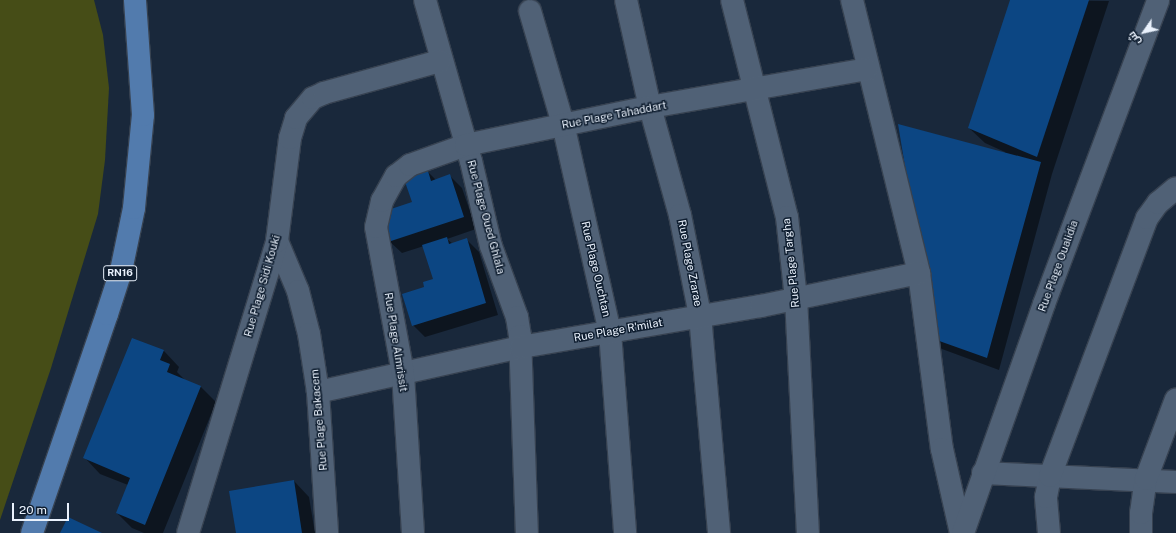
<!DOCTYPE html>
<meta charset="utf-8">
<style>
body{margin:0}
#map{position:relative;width:1176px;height:533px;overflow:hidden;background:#19283b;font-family:"Public Sans",Cairo,sans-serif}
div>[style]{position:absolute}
.green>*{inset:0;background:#464d17}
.shadow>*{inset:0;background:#0007}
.building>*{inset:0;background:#0c4683}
.roads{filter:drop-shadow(1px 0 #374251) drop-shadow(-1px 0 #374251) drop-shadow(0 1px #374251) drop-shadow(0 -1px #374251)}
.street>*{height:22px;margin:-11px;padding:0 11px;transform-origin:11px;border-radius:11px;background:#506176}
.secondary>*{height:22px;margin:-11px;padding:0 11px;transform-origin:11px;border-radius:11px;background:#506176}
.primary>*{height:22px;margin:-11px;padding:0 11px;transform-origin:11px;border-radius:11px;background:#527bad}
span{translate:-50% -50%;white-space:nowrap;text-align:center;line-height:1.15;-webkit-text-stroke:3px #0f1e30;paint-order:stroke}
.shield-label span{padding:1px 3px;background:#0f1e30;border:1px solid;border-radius:3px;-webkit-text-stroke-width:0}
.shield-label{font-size:10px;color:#eaf2fd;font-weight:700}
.street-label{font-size:11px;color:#eaf2fd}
.north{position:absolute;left:1124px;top:12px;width:40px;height:40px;-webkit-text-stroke:3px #0f1e30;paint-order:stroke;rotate:236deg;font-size:11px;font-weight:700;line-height:16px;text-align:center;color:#eaf2fd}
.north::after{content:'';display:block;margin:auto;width:14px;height:18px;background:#eaf2fd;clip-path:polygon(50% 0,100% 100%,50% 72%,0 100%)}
.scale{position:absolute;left:12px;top:503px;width:57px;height:18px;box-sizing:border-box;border:2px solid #eaf2fd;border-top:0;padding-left:5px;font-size:12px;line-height:14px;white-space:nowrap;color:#eaf2fd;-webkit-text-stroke:3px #0f1e30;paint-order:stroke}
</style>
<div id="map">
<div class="green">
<div style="clip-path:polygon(0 0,94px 0,103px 35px,109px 88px,105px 160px,98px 214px,51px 368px,0 520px)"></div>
</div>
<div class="shadow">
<div style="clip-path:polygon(1011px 0,1109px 1px,1052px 174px,999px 370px,942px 349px,929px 336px,1005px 152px,985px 143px,969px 128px)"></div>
<div style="clip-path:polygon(428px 172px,436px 180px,450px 176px,462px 188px,476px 229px,447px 239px,453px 244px,467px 240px,479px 252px,498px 315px,425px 337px,413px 325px,426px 288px,434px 280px,424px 246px,402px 253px,389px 241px,413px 203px)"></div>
<div style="clip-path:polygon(133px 339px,164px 351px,179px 367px,177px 372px,186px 381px,201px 387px,216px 402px,163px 533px,144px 533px,132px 528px,117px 513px,128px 485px,100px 474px,85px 458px)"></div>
<div style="clip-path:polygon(294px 481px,309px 497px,315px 533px,237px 533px)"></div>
</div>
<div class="building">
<div style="clip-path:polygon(1010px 0,1089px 0,1037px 157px,968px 128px)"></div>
<div style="clip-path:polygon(898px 124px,1041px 162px,987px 358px,928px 337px,928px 304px)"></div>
<div style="clip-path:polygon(428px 171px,431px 181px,450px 174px,464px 217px,388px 242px,379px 213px,412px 202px,404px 179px)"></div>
<div style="clip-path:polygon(447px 237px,449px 244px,467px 238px,486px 303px,412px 326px,402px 294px,424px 287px,423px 282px,433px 279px,422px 245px)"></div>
<div style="clip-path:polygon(132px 338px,164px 350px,160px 360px,170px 364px,167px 372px,201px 386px,145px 525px,116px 513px,130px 478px,83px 458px)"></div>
<div style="clip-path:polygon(294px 480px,302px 533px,236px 533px,229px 491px)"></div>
<div style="clip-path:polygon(68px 517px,102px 533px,60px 533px)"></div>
</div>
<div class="roads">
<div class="street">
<div style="left:425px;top:0;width:167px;rotate:74.1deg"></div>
<div style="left:471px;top:161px;width:87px;rotate:76.8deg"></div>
<div style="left:491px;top:246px;width:76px;rotate:69.9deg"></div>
<div style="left:517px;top:317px;width:19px;rotate:81deg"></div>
<div style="left:520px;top:336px;width:197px;rotate:88deg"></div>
<div style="left:626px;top:0;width:110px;rotate:77.4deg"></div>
<div style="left:650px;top:107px;width:112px;rotate:74.5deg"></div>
<div style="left:680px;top:215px;width:102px;rotate:78.7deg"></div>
<div style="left:700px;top:315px;width:219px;rotate:85deg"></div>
<div style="left:732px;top:0;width:224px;rotate:75.8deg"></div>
<div style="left:787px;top:217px;width:81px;rotate:83.7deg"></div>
<div style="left:796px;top:298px;width:235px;rotate:87.1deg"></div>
<div style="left:852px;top:0;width:281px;rotate:76.2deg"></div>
<div style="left:919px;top:273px;width:177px;rotate:82.6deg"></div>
<div style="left:942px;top:449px;width:86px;rotate:77.3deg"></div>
<div style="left:530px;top:11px;width:118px;rotate:73.7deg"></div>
<div style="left:563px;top:124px;width:213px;rotate:77.3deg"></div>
<div style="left:610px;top:332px;width:202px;rotate:85.7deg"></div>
<div style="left:277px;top:241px;width:54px;rotate:67.2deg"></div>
<div style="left:298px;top:291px;width:44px;rotate:75.7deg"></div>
<div style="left:309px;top:334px;width:59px;rotate:81.2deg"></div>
<div style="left:318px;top:392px;width:141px;rotate:86.3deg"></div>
<div style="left:318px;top:392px;width:208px;rotate:-12.5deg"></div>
<div style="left:521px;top:347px;width:243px;rotate:-9.7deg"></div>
<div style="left:761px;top:306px;width:161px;rotate:-11.8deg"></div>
<div style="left:983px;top:473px;width:193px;rotate:2.7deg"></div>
<div style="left:188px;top:533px;width:305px;rotate:-73deg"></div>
<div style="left:277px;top:241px;width:104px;rotate:-82.8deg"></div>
<div style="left:290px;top:138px;width:21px;rotate:-73deg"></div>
<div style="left:296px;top:118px;width:26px;rotate:-50deg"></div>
<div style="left:313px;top:98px;width:12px;rotate:-24deg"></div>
<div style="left:324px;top:93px;width:120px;rotate:-15.4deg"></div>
<div style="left:413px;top:533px;width:160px;rotate:-93.6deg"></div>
<div style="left:403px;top:373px;width:148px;rotate:-100.5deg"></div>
<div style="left:376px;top:227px;width:27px;rotate:-77deg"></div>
<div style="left:382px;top:201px;width:29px;rotate:-61deg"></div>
<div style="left:396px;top:176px;width:18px;rotate:-38deg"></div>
<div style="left:410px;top:165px;width:59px;rotate:-19.7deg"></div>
<div style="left:466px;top:145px;width:188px;rotate:-11.7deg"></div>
<div style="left:650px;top:107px;width:220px;rotate:-9.9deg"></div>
<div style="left:1049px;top:533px;width:36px;rotate:-95deg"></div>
<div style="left:1046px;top:497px;width:21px;rotate:-79deg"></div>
<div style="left:1050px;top:476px;width:276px;rotate:-69.4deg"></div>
<div style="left:1147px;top:218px;width:19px;rotate:-54deg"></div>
<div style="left:1158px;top:203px;width:23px;rotate:-40deg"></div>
<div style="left:1141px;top:533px;width:20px;rotate:-90deg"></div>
<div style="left:1141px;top:513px;width:34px;rotate:-82deg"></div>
<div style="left:1146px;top:479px;width:85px;rotate:-69.4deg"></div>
</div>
<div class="secondary">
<div style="left:963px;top:533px;width:243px;rotate:-70.5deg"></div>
<div style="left:1044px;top:304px;width:325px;rotate:-69.4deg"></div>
</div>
<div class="primary">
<div style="left:32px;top:533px;width:231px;rotate:-71.1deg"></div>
<div style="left:107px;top:314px;width:45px;rotate:-72deg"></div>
<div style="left:121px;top:271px;width:64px;rotate:-78.3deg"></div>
<div style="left:134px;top:208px;width:93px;rotate:-84.5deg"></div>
<div style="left:143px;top:115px;width:115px;rotate:-94deg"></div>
</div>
</div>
<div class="shield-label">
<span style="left:120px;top:273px">RN16</span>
</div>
<div class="street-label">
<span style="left:614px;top:115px;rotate:-11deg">Rue Plage Tahaddart</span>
<span style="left:486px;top:217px;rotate:75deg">Rue Plage Oued Ghlala</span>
<span style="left:690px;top:263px;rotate:79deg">Rue Plage Zrarae</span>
<span style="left:791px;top:263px;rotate:-96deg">Rue Plage Targha</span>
<span style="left:1058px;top:266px;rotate:-70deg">Rue Plage Oualidia</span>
<span style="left:596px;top:269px;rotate:77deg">Rue Plage Ouchtan</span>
<span style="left:262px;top:286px;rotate:-74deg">Rue Plage Sidi Kouki</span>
<span style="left:618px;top:330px;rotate:-10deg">Rue Plage R'milat</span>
<span style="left:396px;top:342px;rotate:81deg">Rue Plage Almrissit</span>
<span style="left:319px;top:420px;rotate:-95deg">Rue Plage Bakacem</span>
</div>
<div class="north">ش</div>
<div class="scale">20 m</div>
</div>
